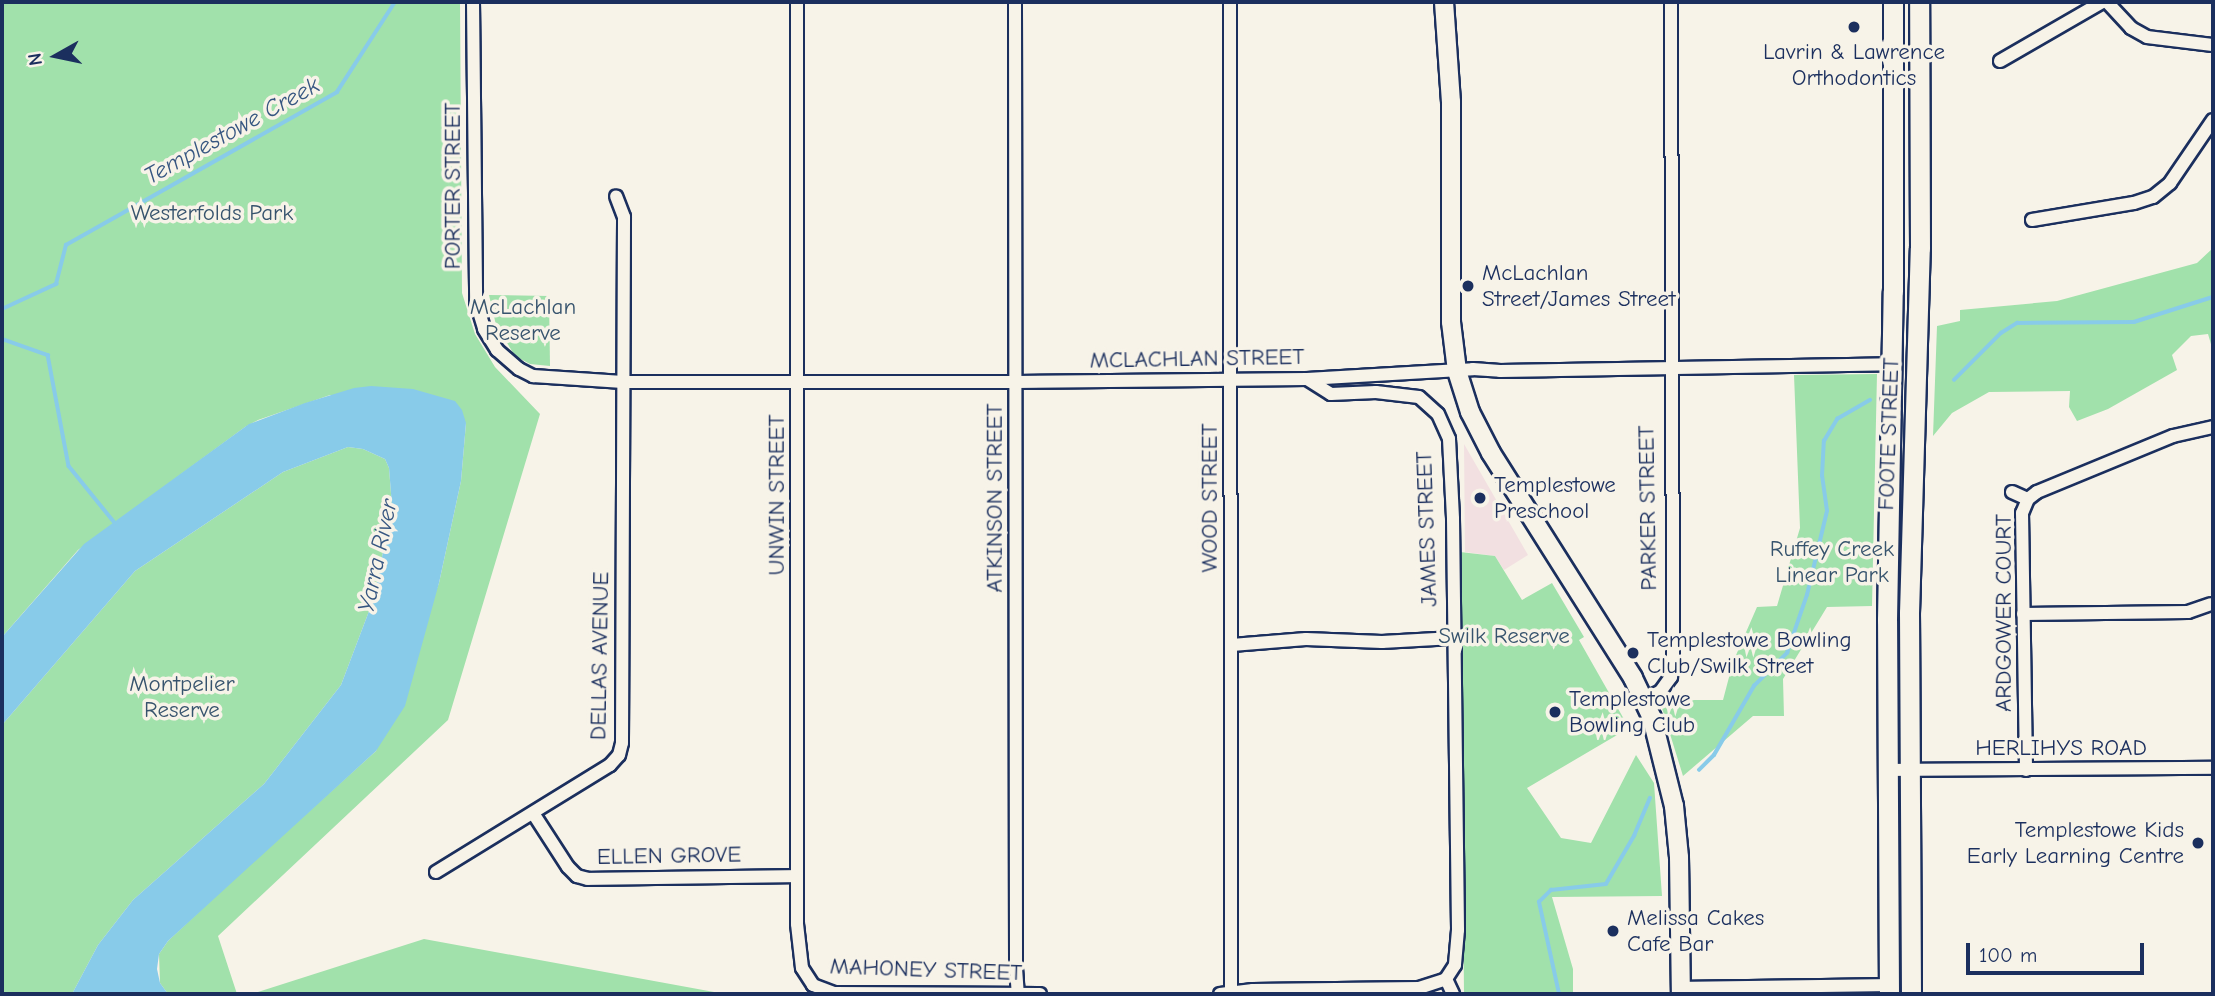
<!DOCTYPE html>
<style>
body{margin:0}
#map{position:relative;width:2215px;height:996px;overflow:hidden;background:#f7f3e8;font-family:"Comic Neue",sans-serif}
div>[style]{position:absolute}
.built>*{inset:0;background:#f2e0e1}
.green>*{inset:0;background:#a1e1ab}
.water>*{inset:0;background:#88cbe9}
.stream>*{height:3.5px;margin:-1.75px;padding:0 1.75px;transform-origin:1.75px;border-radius:1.75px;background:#88cbe9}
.roads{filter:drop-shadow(2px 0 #1b2f5e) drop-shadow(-2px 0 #1b2f5e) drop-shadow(0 2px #1b2f5e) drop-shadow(0 -2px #1b2f5e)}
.minor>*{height:12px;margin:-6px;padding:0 6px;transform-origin:6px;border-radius:6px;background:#f7f3e8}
.secondary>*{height:18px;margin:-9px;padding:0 9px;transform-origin:9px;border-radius:9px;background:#f7f3e8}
.primary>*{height:19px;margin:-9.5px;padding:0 9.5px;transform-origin:9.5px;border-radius:9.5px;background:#f7f3e8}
.dots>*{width:19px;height:19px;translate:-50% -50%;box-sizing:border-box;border:4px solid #f7f3e8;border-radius:50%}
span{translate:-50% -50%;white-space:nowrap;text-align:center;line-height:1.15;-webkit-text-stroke:7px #f7f3e8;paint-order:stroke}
.poi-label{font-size:23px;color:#1b2f5e}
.left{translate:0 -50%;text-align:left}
.right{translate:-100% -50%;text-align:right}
.street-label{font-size:23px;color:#1b2f5e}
.park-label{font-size:23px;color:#36536d}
.water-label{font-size:24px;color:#365681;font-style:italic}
.frame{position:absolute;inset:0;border:4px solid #1b2f5e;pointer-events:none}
.north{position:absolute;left:21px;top:21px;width:70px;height:70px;-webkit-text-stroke:5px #f7f3e8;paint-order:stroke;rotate:261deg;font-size:19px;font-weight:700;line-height:28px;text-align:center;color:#1b2f5e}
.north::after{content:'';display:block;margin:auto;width:24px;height:32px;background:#1b2f5e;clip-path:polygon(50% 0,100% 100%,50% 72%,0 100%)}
.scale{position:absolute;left:1966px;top:943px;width:178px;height:32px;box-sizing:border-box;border:4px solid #1b2f5e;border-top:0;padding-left:9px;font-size:21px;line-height:24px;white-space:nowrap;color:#1b2f5e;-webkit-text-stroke:5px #f7f3e8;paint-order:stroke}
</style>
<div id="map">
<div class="built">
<div style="clip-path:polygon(1464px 444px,1528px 555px,1504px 570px,1495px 556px,1465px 552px)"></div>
</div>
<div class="green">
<div style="clip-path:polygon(2px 2px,460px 2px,462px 293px,475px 334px,495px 367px,540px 414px,448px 720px,218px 936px,237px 994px,168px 994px,160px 983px,159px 954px,168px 941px,234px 879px,376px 751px,439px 583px,461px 481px,466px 423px,330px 395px,258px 420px,245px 427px,78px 550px,2px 637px)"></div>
<div style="clip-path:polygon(2213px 248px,2213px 351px,2208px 334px,2191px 336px,2172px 355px,2177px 370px,2108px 409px,2077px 421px,2069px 407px,2070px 391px,1989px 392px,1952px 413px,1933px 436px,1937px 326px,1960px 321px,1960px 310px,2057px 301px,2197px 263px)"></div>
<div style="clip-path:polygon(489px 295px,549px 296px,550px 366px,530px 364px,515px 356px,496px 325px)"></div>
<div style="clip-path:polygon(1877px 374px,1872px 606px,1827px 607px,1783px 679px,1784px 716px,1753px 716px,1683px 776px,1662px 708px,1694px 700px,1723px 700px,1733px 662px,1757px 607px,1777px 606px,1800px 528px,1794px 375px)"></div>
<div style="clip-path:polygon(348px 447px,363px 449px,385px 459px,389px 468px,392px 506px,374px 598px,341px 685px,264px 784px,133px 900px,98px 945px,72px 994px,2px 994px,2px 725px,135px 571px,283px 472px)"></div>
<div style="clip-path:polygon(1460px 552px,1495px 556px,1522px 600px,1552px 583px,1584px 637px,1579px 640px,1629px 728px,1527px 788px,1561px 838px,1591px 843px,1636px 755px,1654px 783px,1662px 896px,1552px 897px,1573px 969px,1573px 994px,1464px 994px)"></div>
<div style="clip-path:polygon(424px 939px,725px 994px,252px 994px)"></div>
</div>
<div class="water">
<div style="clip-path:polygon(371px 386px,413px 389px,455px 401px,462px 410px,466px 423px,461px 481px,439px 583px,405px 706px,376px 751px,168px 941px,159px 954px,157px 969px,160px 983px,168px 994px,72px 994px,98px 945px,133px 900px,264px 784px,341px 685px,374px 598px,392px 506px,389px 468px,385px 459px,363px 449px,348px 447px,283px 472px,135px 571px,2px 725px,2px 637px,84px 544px,249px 424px,305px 403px,354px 388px)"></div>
</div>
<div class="stream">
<div style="left:2px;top:309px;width:60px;rotate:-24.8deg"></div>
<div style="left:56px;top:284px;width:40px;rotate:-75.6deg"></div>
<div style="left:66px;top:245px;width:311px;rotate:-29.4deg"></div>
<div style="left:337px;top:92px;width:107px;rotate:-57.2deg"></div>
<div style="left:2px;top:339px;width:49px;rotate:19.2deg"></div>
<div style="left:48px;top:355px;width:113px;rotate:79.3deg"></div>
<div style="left:69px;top:466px;width:73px;rotate:51.1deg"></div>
<div style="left:1954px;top:380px;width:66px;rotate:-45deg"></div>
<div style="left:2001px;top:333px;width:19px;rotate:-32deg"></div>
<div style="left:2017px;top:323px;width:117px;rotate:-0.5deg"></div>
<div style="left:2134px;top:322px;width:83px;rotate:-17.6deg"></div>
<div style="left:1699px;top:770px;width:21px;rotate:-45deg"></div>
<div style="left:1714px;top:755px;width:80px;rotate:-59.9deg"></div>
<div style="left:1754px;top:686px;width:47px;rotate:-45deg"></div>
<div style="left:1787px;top:653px;width:61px;rotate:-71deg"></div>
<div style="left:1807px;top:595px;width:86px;rotate:-76.6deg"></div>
<div style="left:1827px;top:511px;width:35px;rotate:-98deg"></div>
<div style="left:1822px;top:476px;width:35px;rotate:-87deg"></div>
<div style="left:1824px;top:441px;width:26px;rotate:-59deg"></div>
<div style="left:1837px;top:419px;width:38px;rotate:-30deg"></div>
<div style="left:1559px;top:994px;width:94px;rotate:-102.3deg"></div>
<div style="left:1539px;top:902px;width:17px;rotate:-45deg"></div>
<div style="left:1551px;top:890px;width:55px;rotate:-6.2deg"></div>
<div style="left:1606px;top:884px;width:56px;rotate:-59.7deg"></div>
<div style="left:1634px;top:836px;width:41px;rotate:-67.2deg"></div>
</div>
<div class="roads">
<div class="minor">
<div style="left:473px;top:2px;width:300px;rotate:89.4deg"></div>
<div style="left:476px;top:302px;width:28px;rotate:73deg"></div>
<div style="left:484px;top:329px;width:25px;rotate:58deg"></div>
<div style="left:497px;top:350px;width:29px;rotate:41deg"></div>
<div style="left:519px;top:369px;width:16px;rotate:27deg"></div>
<div style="left:533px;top:376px;width:90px;rotate:3.8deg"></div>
<div style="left:623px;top:382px;width:393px"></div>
<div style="left:1016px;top:382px;width:291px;rotate:-0.6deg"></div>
<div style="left:1307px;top:379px;width:166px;rotate:-3.4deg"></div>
<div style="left:1473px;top:369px;width:27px;rotate:4deg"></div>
<div style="left:1500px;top:371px;width:391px;rotate:-1deg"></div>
<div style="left:797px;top:2px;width:922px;rotate:90deg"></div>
<div style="left:797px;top:924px;width:44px;rotate:83.5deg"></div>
<div style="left:802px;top:968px;width:20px;rotate:57deg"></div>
<div style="left:813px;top:985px;width:22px;rotate:21deg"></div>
<div style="left:834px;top:993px;width:206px;rotate:0.3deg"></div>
<div style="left:1015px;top:2px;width:966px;rotate:89.94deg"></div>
<div style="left:1016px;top:968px;width:26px;rotate:86deg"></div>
<div style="left:1230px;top:2px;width:992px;rotate:89.94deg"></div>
<div style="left:2107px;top:2px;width:35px;rotate:47deg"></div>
<div style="left:2131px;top:28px;width:18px;rotate:29deg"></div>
<div style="left:2147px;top:37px;width:66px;rotate:6.9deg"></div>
<div style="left:2000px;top:61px;width:118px;rotate:-30deg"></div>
<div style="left:2032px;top:220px;width:103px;rotate:-9.5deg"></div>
<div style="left:2134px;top:203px;width:20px;rotate:-18deg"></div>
<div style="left:2153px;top:197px;width:22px;rotate:-39deg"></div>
<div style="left:2170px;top:183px;width:76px;rotate:-55.7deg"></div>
<div style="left:1307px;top:379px;width:28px;rotate:32deg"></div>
<div style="left:1331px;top:394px;width:45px;rotate:-2.5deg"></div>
<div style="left:1376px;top:392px;width:43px;rotate:6.6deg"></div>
<div style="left:1419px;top:397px;width:25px;rotate:42deg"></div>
<div style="left:1438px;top:414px;width:27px;rotate:66deg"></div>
<div style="left:1449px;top:439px;width:80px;rotate:87.1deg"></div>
<div style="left:1453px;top:519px;width:411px;rotate:89.3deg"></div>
<div style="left:1458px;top:930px;width:35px;rotate:95deg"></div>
<div style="left:1455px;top:965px;width:17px;rotate:123deg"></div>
<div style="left:1446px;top:979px;width:17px;rotate:65deg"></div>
<div style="left:2012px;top:492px;width:17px;rotate:24deg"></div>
<div style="left:2028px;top:499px;width:15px;rotate:113deg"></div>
<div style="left:2022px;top:513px;width:257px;rotate:89.1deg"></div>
<div style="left:2028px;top:499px;width:11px;rotate:-38deg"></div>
<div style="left:2037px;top:492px;width:147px;rotate:-22.4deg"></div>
<div style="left:2173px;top:436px;width:41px;rotate:-12.7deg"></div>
<div style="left:2023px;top:614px;width:165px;rotate:-0.7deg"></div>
<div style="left:2188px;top:612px;width:24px;rotate:-19deg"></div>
<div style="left:1232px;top:645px;width:74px;rotate:-4.6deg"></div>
<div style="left:1306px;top:639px;width:76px;rotate:2.3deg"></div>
<div style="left:1382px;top:642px;width:72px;rotate:-3.2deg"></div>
<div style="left:1644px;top:699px;width:17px;rotate:-24deg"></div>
<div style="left:1660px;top:692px;width:19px;rotate:-54deg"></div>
<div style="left:1671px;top:677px;width:16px;rotate:-83deg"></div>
<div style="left:1673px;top:661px;width:659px;rotate:-90.17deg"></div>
<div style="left:1887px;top:770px;width:326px;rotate:-0.4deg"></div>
<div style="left:533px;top:813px;width:64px;rotate:57.1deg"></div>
<div style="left:568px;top:867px;width:13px;rotate:45deg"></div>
<div style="left:577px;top:876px;width:11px;rotate:15deg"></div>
<div style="left:588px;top:879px;width:209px;rotate:-0.8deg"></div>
<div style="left:436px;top:872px;width:204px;rotate:-31.6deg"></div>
<div style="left:610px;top:765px;width:13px;rotate:-48deg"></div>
<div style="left:619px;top:755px;width:12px;rotate:-76deg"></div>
<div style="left:622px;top:743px;width:526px;rotate:-89.78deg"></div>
<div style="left:624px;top:217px;width:22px;rotate:-111deg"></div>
<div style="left:1681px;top:988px;width:207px;rotate:-0.8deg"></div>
<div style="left:1220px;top:994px;width:33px;rotate:-7deg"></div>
<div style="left:1253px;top:990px;width:166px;rotate:-0.7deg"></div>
<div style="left:1419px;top:988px;width:28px;rotate:-18deg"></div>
</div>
<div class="secondary">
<div style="left:1444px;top:2px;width:100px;rotate:86deg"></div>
<div style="left:1451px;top:102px;width:220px;rotate:90deg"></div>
<div style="left:1451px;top:322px;width:49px;rotate:83deg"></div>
<div style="left:1457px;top:371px;width:43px;rotate:72.4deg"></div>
<div style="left:1470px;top:412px;width:46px;rotate:62.9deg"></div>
<div style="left:1491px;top:453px;width:266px;rotate:57.7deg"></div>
<div style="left:1633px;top:678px;width:44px;rotate:64.6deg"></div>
<div style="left:1652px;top:718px;width:91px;rotate:76deg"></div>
<div style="left:1674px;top:806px;width:51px;rotate:84.4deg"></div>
<div style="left:1679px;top:857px;width:137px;rotate:89.2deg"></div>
</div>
<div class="primary">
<div style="left:1889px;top:994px;width:374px;rotate:-90.3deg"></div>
<div style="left:1887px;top:620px;width:329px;rotate:-89deg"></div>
<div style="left:1893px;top:291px;width:289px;rotate:-90deg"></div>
<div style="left:1911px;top:994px;width:381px;rotate:-90.3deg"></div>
<div style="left:1909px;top:613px;width:365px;rotate:-88.3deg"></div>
<div style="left:1920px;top:248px;width:246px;rotate:-90.2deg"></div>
</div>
</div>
<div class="dots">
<div style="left:1854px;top:27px;background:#1b2f5e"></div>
<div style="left:1468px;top:286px;background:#1b2f5e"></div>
<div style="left:1480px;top:498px;background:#1b2f5e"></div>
<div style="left:1633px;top:653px;background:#1b2f5e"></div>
<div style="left:1555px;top:712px;background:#1b2f5e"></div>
<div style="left:2198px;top:843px;background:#1b2f5e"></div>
<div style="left:1613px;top:931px;background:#1b2f5e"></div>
</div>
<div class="poi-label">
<span style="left:1854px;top:65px">Lavrin &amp; Lawrence<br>Orthodontics</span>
<span class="left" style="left:1482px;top:286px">McLachlan<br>Street/James Street</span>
<span class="left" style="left:1494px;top:498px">Templestowe<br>Preschool</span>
<span class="left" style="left:1647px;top:653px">Templestowe Bowling<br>Club/Swilk Street</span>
<span class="left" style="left:1569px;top:712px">Templestowe<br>Bowling Club</span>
<span class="right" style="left:2184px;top:843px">Templestowe Kids<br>Early Learning Centre</span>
<span class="left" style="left:1627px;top:931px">Melissa Cakes<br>Cafe Bar</span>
</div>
<div class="street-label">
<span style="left:453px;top:186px;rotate:-90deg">PORTER STREET</span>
<span style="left:1197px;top:359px;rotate:-1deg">MCLACHLAN STREET</span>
<span style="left:1889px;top:434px;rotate:-88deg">FOOTE STREET</span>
<span style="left:777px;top:495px;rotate:-90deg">UNWIN STREET</span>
<span style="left:995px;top:498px;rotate:-90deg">ATKINSON STREET</span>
<span style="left:1210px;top:498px;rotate:-90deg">WOOD STREET</span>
<span style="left:1648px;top:508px;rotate:-91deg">PARKER STREET</span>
<span style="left:1427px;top:529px;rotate:-92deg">JAMES STREET</span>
<span style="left:2004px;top:613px;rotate:-90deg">ARDGOWER COURT</span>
<span style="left:600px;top:656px;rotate:-89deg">DELLAS AVENUE</span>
<span style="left:2061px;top:748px">HERLIHYS ROAD</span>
<span style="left:669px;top:856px;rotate:-1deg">ELLEN GROVE</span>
<span style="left:926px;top:970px;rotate:2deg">MAHONEY STREET</span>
</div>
<div class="park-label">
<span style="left:212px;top:213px">Westerfolds Park</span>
<span style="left:523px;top:320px">McLachlan<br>Reserve</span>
<span style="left:1832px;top:562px">Ruffey Creek<br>Linear Park</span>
<span style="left:1504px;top:636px">Swilk Reserve</span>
<span style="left:182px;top:697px">Montpelier<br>Reserve</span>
</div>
<div class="water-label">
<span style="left:232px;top:131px;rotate:-29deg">Templestowe Creek</span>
<span style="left:378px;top:556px;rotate:-78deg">Yarra River</span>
</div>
<div class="frame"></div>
<div class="north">N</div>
<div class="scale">100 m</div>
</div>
